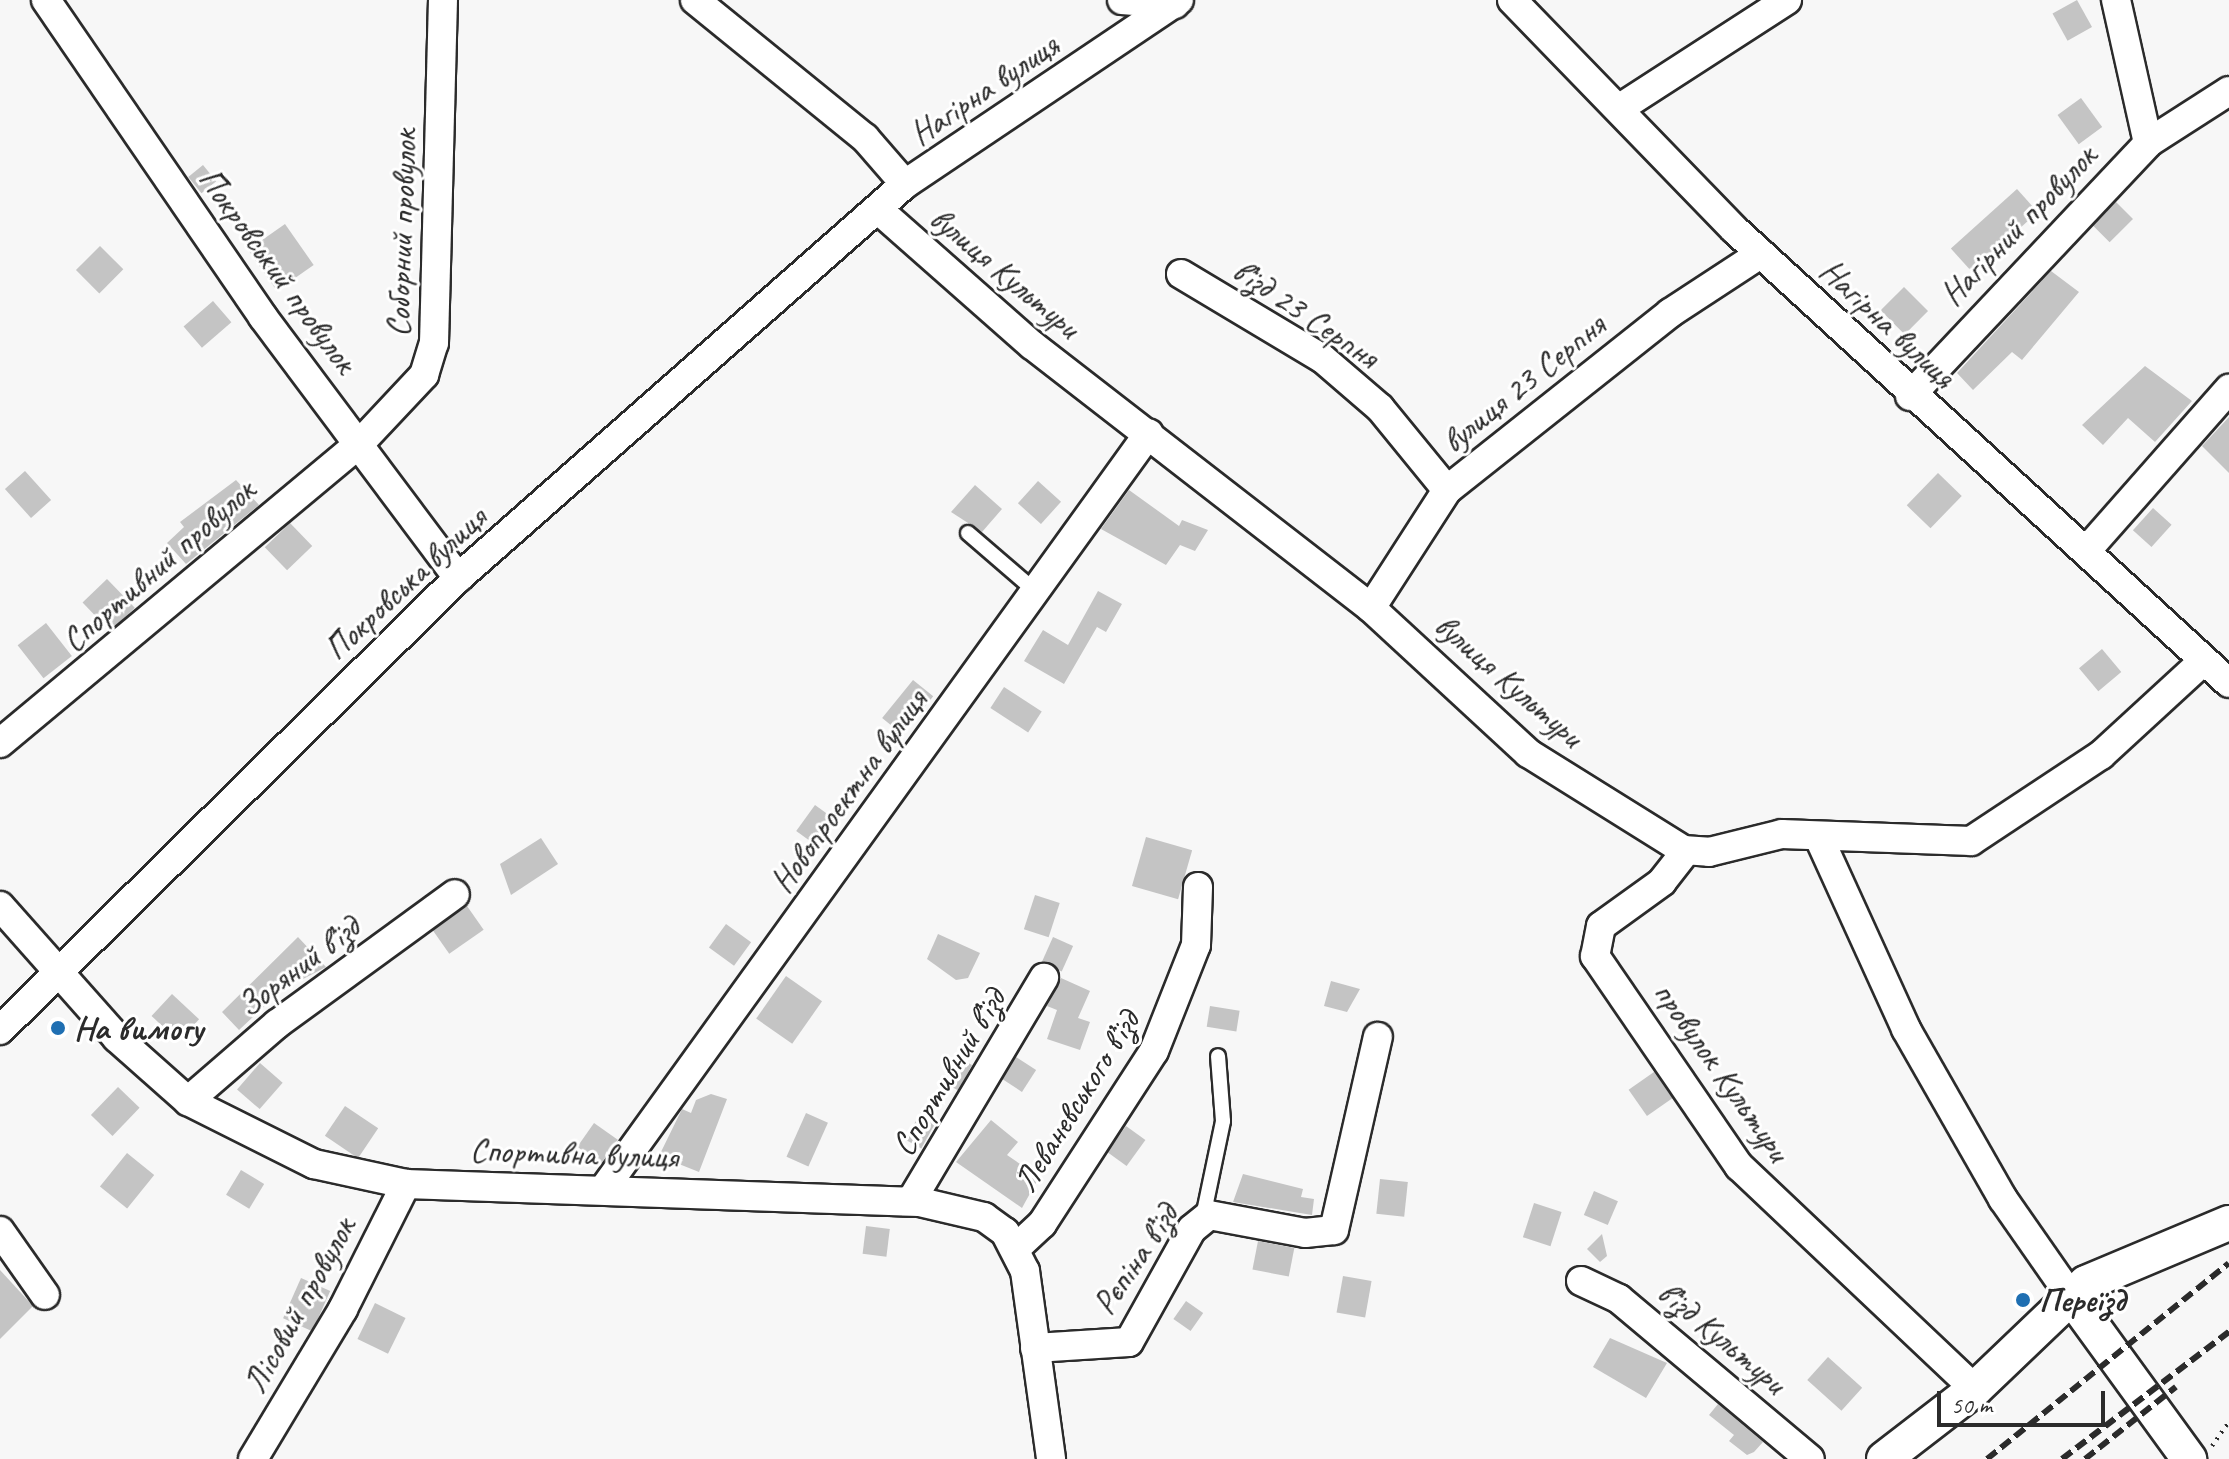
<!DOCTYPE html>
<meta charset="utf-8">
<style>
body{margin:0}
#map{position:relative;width:2229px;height:1459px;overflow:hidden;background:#f7f7f7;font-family:Caveat,sans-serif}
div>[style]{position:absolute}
.building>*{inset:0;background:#c4c4c4;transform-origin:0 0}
.path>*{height:4px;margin-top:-2px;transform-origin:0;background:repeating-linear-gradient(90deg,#2b2b2b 0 2px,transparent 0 8px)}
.roads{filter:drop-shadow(2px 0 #2b2b2b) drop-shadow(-2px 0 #2b2b2b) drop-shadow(0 2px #2b2b2b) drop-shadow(0 -2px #2b2b2b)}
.service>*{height:14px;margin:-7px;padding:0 7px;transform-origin:7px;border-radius:7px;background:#fff}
.minor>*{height:28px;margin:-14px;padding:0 14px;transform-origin:14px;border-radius:14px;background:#fff}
.tertiary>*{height:34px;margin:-17px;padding:0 17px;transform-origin:17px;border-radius:17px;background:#fff}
.rail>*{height:6px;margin-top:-3px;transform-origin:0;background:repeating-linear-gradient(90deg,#2b2b2b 0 12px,transparent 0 18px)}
.dots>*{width:22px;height:22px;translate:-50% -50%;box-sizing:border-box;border:4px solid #fff;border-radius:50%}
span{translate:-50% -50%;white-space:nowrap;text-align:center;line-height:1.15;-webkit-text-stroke:6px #fff;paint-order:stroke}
.street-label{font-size:34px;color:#2b2b2b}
.poi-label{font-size:34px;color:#2b2b2b;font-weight:700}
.left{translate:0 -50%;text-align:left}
.scale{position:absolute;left:1937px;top:1391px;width:168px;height:36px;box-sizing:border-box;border:4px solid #2b2b2b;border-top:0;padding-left:10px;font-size:24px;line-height:28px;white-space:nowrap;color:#2b2b2b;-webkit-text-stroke:6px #fff;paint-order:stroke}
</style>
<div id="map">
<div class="building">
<div style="left:2077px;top:0;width:31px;height:28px;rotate:61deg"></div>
<div style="left:2081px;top:98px;width:36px;height:29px;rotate:54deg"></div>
<div style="left:203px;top:165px;width:21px;height:19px;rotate:51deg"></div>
<div style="left:2017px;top:189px;width:31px;height:89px;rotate:48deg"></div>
<div style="left:2116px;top:202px;width:24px;height:33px;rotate:45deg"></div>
<div style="left:285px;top:224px;width:50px;height:45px;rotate:55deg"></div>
<div style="left:100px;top:246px;width:33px;height:34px;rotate:45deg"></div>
<div style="clip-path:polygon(2051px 271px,2079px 292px,2022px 360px,2012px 352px,1973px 390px,1957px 373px)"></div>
<div style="left:1904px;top:287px;width:34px;height:33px;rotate:45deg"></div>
<div style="left:213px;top:301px;width:28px;height:39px;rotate:49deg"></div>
<div style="clip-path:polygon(2145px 366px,2192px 401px,2155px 442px,2128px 418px,2103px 445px,2082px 425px)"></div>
<div style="clip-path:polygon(2229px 417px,2229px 473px,2202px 446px)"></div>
<div style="left:25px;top:471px;width:39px;height:27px;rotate:48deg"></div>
<div style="left:1938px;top:473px;width:33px;height:45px;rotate:44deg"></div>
<div style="clip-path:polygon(236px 480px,259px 505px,186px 564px,167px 543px,184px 527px,180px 522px)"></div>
<div style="left:1038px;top:481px;width:31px;height:30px;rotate:42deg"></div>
<div style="clip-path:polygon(975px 485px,1002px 509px,982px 532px,951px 512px)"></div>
<div style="clip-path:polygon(1129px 490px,1179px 526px,1182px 520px,1208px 530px,1195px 551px,1180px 545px,1166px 565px,1101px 529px)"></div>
<div style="left:2153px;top:508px;width:25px;height:30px;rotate:42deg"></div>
<div style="left:290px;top:523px;width:32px;height:35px;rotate:46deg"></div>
<div style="left:107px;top:579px;width:40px;height:34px;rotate:46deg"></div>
<div style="clip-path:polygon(1098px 591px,1122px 604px,1106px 632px,1097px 627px,1064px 684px,1024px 661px,1043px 630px,1068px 645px)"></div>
<div style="left:46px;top:623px;width:42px;height:36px;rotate:52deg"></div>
<div style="left:2102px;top:649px;width:30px;height:30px;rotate:50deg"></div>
<div style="left:913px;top:680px;width:26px;height:49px;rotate:39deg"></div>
<div style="left:1004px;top:687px;width:45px;height:25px;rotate:33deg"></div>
<div style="left:815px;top:805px;width:27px;height:32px;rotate:36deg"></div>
<div style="left:1146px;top:837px;width:48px;height:51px;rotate:16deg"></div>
<div style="clip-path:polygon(541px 838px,558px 864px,511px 895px,500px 864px)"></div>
<div style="left:1035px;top:895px;width:26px;height:36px;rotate:18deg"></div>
<div style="left:467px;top:906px;width:29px;height:42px;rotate:55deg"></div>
<div style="left:726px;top:924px;width:31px;height:29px;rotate:36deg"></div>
<div style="clip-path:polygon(938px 934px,980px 953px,968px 978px,956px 980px,927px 959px)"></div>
<div style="clip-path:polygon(298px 937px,326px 967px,282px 990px,239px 1030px,222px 1012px)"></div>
<div style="left:1053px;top:937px;width:22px;height:28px;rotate:24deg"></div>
<div style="left:786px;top:976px;width:44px;height:52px;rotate:35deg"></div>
<div style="clip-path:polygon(1061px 978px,1090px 991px,1078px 1018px,1090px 1022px,1080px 1050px,1047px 1039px,1057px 1010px,1047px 1006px)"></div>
<div style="clip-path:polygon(1331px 981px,1360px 989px,1347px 1012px,1324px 1006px)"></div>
<div style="left:172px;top:994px;width:37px;height:30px;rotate:43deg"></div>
<div style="left:1210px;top:1006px;width:30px;height:21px;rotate:9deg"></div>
<div style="left:957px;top:1057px;width:17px;height:29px;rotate:28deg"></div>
<div style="left:1016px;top:1057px;width:24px;height:26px;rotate:33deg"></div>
<div style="left:260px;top:1063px;width:30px;height:35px;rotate:41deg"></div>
<div style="left:1654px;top:1072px;width:32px;height:31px;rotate:55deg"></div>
<div style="left:118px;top:1087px;width:30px;height:39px;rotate:44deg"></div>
<div style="clip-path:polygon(711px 1094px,727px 1099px,699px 1172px,659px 1156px,682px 1109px,691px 1113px,696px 1100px)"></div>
<div style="left:345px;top:1106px;width:40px;height:36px;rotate:34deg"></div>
<div style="left:922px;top:1110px;width:18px;height:34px;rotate:29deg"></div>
<div style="left:806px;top:1113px;width:24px;height:48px;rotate:24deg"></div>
<div style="clip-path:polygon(991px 1120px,1018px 1142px,1007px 1155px,1039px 1177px,1022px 1208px,956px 1162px)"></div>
<div style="left:594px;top:1123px;width:29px;height:29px;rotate:35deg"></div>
<div style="left:1126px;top:1126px;width:24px;height:32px;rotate:36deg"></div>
<div style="left:127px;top:1153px;width:35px;height:43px;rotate:39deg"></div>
<div style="left:241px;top:1170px;width:27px;height:29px;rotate:31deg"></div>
<div style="clip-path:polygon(1243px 1174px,1303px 1189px,1301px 1197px,1314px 1199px,1312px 1215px,1233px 1202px)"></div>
<div style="left:1380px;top:1179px;width:28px;height:35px;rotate:6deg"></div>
<div style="left:1594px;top:1191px;width:26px;height:26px;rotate:23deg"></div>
<div style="left:1534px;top:1203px;width:29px;height:36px;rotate:18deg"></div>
<div style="left:866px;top:1226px;width:24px;height:28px;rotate:7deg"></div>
<div style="clip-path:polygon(1602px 1234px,1607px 1256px,1600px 1262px,1587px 1249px)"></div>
<div style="left:1258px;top:1241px;width:37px;height:29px;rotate:11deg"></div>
<div style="clip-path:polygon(0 1270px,33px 1306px,0 1339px)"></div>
<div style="left:1343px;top:1276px;width:29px;height:37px;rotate:10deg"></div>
<div style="left:301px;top:1278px;width:32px;height:44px;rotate:24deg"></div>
<div style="left:1186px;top:1301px;width:21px;height:22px;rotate:35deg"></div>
<div style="left:375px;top:1303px;width:34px;height:40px;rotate:26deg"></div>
<div style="clip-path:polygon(1610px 1338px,1667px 1363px,1646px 1398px,1593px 1367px)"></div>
<div style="left:1828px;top:1357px;width:46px;height:31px;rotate:42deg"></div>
<div style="clip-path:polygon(1718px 1404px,1763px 1442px,1754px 1452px,1747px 1455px,1729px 1441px,1734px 1435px,1709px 1415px)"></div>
</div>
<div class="path">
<div style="left:2212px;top:1446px;width:29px;rotate:-55deg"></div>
</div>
<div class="roads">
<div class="service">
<div style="left:968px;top:533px;width:87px;rotate:40.8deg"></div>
<div style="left:1203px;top:1217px;width:98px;rotate:-78.2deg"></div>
<div style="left:1223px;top:1121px;width:65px;rotate:-94.4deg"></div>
</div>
<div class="minor">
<div style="left:46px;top:0;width:384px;rotate:55.6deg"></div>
<div style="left:263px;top:317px;width:326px;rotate:53.2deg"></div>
<div style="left:695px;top:0;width:219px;rotate:39.1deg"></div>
<div style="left:865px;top:138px;width:61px;rotate:49deg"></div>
<div style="left:1122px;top:0;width:53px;rotate:4.3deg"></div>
<div style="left:1512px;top:0;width:320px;rotate:45.9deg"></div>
<div style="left:1735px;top:230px;width:670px;rotate:42.52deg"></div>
<div style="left:1620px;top:108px;width:199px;rotate:-32.9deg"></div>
<div style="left:2148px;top:143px;width:96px;rotate:-32.7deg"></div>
<div style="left:881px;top:212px;width:201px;rotate:41.4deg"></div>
<div style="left:1032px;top:345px;width:429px;rotate:37.8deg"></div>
<div style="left:1371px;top:608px;width:214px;rotate:42.7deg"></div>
<div style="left:1528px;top:753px;width:183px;rotate:32deg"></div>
<div style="left:1683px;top:850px;width:26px;rotate:4deg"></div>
<div style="left:1709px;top:852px;width:75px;rotate:-13.9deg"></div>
<div style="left:1782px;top:834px;width:189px;rotate:2.1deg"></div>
<div style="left:1971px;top:841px;width:156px;rotate:-33.5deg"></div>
<div style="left:2101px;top:755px;width:136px;rotate:-42.6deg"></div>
<div style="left:1181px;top:274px;width:165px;rotate:30.9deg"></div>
<div style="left:1323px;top:359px;width:75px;rotate:40.7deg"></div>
<div style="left:1380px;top:408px;width:106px;rotate:50.7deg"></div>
<div style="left:1910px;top:396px;width:347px;rotate:-46.7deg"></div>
<div style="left:2148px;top:143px;width:147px;rotate:-102.6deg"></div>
<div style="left:2087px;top:550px;width:215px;rotate:-48.6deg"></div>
<div style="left:1371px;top:608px;width:140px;rotate:-57.2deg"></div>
<div style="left:1447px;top:490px;width:285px;rotate:-38.4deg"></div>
<div style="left:1670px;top:313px;width:108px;rotate:-33.2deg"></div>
<div style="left:0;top:743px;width:471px;rotate:-39.8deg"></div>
<div style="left:362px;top:441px;width:91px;rotate:-46.8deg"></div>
<div style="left:424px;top:375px;width:34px;rotate:-73deg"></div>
<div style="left:434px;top:343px;width:343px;rotate:-88.5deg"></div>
<div style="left:1820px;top:840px;width:208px;rotate:65.5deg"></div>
<div style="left:1906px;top:1029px;width:196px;rotate:60.3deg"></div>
<div style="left:2003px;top:1199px;width:117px;rotate:55.1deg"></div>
<div style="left:1686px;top:851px;width:39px;rotate:128deg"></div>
<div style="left:1662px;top:882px;width:75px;rotate:144.2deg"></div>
<div style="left:1601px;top:926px;width:31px;rotate:101deg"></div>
<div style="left:1595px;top:956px;width:255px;rotate:55.6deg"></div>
<div style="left:1739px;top:1166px;width:325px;rotate:43.4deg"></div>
<div style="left:0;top:906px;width:176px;rotate:48.4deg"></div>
<div style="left:117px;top:1038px;width:95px;rotate:41.6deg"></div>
<div style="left:188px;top:1101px;width:141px;rotate:26.6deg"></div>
<div style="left:314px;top:1164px;width:94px;rotate:12.3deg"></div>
<div style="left:406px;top:1184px;width:514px;rotate:2.01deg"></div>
<div style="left:920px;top:1202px;width:66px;rotate:13.2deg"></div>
<div style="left:984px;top:1217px;width:26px;rotate:36deg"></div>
<div style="left:1005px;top:1232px;width:44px;rotate:62.9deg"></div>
<div style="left:1025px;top:1271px;width:190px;rotate:82.1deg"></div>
<div style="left:0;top:1030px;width:643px;rotate:-44.62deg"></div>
<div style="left:458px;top:578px;width:596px;rotate:-41.39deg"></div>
<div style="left:905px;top:184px;width:330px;rotate:-33.9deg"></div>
<div style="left:188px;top:1101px;width:118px;rotate:-40.9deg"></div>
<div style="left:277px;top:1024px;width:220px;rotate:-36.1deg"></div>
<div style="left:603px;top:1190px;width:933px;rotate:-54.2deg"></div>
<div style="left:911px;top:1201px;width:260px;rotate:-59.2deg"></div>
<div style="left:0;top:1231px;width:78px;rotate:54.9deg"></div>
<div style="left:1015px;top:1249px;width:37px;rotate:-43deg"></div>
<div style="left:1042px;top:1224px;width:206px;rotate:-57.1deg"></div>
<div style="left:1154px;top:1051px;width:114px;rotate:-68.4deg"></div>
<div style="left:1196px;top:945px;width:58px;rotate:-88deg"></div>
<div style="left:1581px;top:1281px;width:42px;rotate:25.3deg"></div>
<div style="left:1619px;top:1299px;width:249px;rotate:40deg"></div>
<div style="left:1035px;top:1348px;width:94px;rotate:-3.7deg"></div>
<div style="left:1129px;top:1342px;width:129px;rotate:-60.9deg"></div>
<div style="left:1192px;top:1229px;width:22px;rotate:-39deg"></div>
<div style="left:1209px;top:1215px;width:98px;rotate:10.6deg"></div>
<div style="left:1305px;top:1233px;width:29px;rotate:-6deg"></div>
<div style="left:1334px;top:1230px;width:198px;rotate:-77.2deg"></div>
<div style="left:253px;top:1459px;width:175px;rotate:-59deg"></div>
<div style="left:343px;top:1309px;width:140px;rotate:-63.3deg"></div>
</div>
<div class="tertiary">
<div style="left:2070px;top:1295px;width:203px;rotate:54deg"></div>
<div style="left:1884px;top:1459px;width:115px;rotate:-37.6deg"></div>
<div style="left:1975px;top:1389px;width:153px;rotate:-43.7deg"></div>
<div style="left:2086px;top:1283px;width:155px;rotate:-22.8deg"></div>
</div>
</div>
<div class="rail">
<div style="left:1987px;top:1459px;width:311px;rotate:-39deg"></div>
<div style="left:2062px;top:1459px;width:210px;rotate:-37.3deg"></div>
<div style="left:2085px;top:1459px;width:116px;rotate:-38.4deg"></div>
</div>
<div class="dots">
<div style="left:58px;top:1028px;background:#1f6fb2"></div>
<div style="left:2023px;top:1300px;background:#1f6fb2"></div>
</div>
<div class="street-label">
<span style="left:984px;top:89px;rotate:-34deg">Нагірна вулиця</span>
<span style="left:2018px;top:225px;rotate:-46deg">Нагірний провулок</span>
<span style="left:401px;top:233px;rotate:-88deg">Соборний провулок</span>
<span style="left:278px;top:270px;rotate:54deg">Покровський провулок</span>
<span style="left:1005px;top:272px;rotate:40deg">вулиця Культури</span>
<span style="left:1306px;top:313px;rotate:34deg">в’їзд 23 Серпня</span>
<span style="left:1888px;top:323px;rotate:43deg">Нагірна вулиця</span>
<span style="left:1523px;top:383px;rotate:-39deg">вулиця 23 Серпня</span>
<span style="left:158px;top:565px;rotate:-41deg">Спортивний провулок</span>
<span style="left:405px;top:583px;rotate:-43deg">Покровська вулиця</span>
<span style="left:1509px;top:680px;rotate:41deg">вулиця Культури</span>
<span style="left:848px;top:791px;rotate:-54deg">Новопроектна вулиця</span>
<span style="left:298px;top:966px;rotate:-37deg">Зоряний в’їзд</span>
<span style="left:1722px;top:1071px;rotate:55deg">провулок Культури</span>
<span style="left:948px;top:1072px;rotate:-59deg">Спортивний в’їзд</span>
<span style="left:1076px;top:1101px;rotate:-58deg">Леваневського в’їзд</span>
<span style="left:574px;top:1153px;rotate:2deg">Спортивна вулиця</span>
<span style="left:1135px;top:1259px;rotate:-56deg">Рєпіна в’їзд</span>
<span style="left:299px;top:1305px;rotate:-61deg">Лісовий провулок</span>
<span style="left:1722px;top:1337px;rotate:40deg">в’їзд Культури</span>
</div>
<div class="poi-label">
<span class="left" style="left:74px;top:1028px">На вимогу</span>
<span class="left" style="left:2039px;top:1300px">Переїзд</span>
</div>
<div class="scale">50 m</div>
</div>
